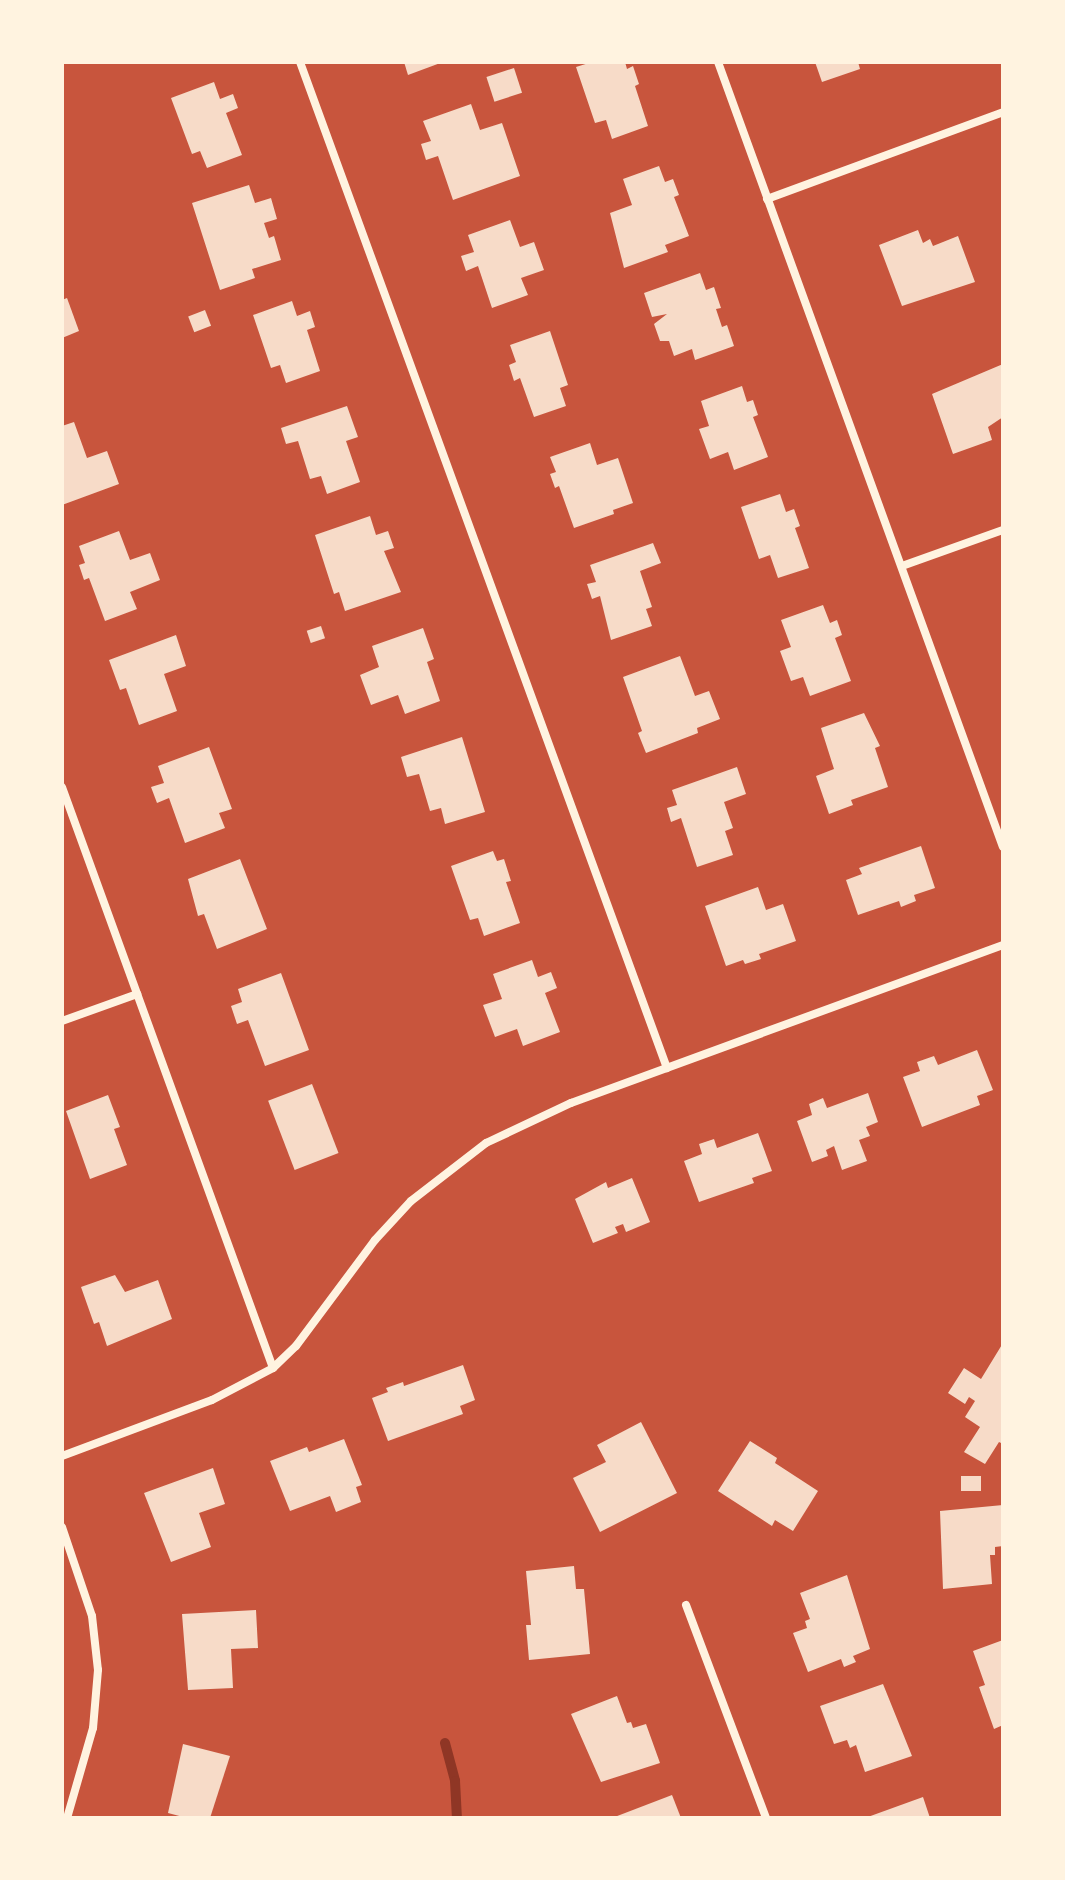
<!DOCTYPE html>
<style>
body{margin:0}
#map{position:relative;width:1065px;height:1880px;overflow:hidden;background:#c8553d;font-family:"Archivo Narrow",sans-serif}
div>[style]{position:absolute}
.stream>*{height:10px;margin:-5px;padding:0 5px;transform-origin:5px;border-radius:5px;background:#8f3625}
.building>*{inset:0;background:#f7dbc8;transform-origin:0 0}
.minor>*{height:8px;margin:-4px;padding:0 4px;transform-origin:4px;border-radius:4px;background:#fff3e0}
span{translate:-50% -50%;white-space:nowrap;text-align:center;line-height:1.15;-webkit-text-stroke:8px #fff3e0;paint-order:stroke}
.frame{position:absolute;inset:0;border:64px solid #fff3e0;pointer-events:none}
</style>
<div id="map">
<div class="stream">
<div style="left:445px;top:1743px;width:39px;rotate:75deg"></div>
<div style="left:455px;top:1781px;width:37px;rotate:87deg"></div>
</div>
<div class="building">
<div style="clip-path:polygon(404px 62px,443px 62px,408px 75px)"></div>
<div style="clip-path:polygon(592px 62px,625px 62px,627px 69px,633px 66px,639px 84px,635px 86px,648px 126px,612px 139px,606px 120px,595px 123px,576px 67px)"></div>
<div style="clip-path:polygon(815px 62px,858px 62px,860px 69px,822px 82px)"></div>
<div style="left:514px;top:68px;width:26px;height:29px;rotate:72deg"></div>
<div style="clip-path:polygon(214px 82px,220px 99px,233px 94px,238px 108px,226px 113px,242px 155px,207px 168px,200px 151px,192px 154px,171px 98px)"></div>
<div style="clip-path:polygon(471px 104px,480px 130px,502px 123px,520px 176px,453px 200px,438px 156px,426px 160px,421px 144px,431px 141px,423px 121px)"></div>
<div style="clip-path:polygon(659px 166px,665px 182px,673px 179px,679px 195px,674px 197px,689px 236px,665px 245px,668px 252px,624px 268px,610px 213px,632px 205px,623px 179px)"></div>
<div style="clip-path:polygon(249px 185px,255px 203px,271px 198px,277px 219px,264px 223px,269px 238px,274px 236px,281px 260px,252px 269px,255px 278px,220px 290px,192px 203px)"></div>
<div style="clip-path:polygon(510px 220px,520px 247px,534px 242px,544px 270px,521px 278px,528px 295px,492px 308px,478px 266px,466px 271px,461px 256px,474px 252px,468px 235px)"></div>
<div style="clip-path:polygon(918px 230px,923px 243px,930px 239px,933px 246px,958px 236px,975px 282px,902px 306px,879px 245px)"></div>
<div style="clip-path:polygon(700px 273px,706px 290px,714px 287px,721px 308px,716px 309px,722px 327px,727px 325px,734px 346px,695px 360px,692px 349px,674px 356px,669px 341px,660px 341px,654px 324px,667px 314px,652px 317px,644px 293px)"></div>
<div style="clip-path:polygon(67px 298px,79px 331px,62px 338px,62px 300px)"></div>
<div style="clip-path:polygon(292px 301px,297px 316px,310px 311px,315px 327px,307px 330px,320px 371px,286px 383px,280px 365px,271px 368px,253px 315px)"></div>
<div style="left:205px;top:310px;width:17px;height:18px;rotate:69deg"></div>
<div style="clip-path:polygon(550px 331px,568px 385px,560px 388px,566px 406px,534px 417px,520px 378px,514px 381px,509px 365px,516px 362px,510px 345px)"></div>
<div style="clip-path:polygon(1003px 364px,1003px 417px,988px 427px,992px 440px,953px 454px,932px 394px)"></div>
<div style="clip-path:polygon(742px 386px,747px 402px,753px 400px,758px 415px,753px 417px,768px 457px,734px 470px,728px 452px,710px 459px,699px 429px,709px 426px,701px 401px)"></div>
<div style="clip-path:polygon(347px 406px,358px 437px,346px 441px,360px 482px,327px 494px,321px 476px,310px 479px,298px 441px,286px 444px,281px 428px)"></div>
<div style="clip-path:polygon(74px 422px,87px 458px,107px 451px,119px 484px,62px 505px,62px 426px)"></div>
<div style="clip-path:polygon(590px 443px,597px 465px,618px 458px,633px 503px,613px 510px,614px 514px,574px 528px,559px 486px,555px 488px,550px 474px,556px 472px,550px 457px)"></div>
<div style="clip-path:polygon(780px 494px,786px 512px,794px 509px,800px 526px,795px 528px,809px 568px,778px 578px,770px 555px,759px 559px,741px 507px)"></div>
<div style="clip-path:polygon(370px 516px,376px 535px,388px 531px,394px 548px,384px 551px,401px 592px,345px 611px,339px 592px,334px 594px,315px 535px)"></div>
<div style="clip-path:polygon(119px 531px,130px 560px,150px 553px,160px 580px,130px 592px,137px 609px,105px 621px,89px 578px,84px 580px,79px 565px,85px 563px,79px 546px)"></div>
<div style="clip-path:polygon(653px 543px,661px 563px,640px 571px,652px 607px,646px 609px,652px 626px,611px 640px,600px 596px,592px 599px,587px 584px,596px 582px,590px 565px)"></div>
<div style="clip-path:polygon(823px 605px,830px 623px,837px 620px,842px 635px,835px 638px,851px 681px,810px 696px,803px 677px,791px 681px,780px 651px,791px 647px,781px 620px)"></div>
<div style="left:321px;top:626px;width:13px;height:15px;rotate:72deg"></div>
<div style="clip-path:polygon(423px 628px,434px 659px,427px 662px,440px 701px,405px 714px,398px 695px,371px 705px,360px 675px,379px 667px,372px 646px)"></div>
<div style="clip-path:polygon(176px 635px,186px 666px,164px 674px,177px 711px,139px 725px,126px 688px,120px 690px,109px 660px)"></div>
<div style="clip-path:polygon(680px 656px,695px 696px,709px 691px,720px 719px,697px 728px,698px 733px,646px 753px,638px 733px,642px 731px,623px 677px)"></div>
<div style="clip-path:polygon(864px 713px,880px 746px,875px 748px,888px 787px,851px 800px,853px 805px,829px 814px,816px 776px,834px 769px,821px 728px)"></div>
<div style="clip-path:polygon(462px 737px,485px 812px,445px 824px,441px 808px,430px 811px,419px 774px,407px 777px,401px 757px)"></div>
<div style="clip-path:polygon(209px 747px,232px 809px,219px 813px,225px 828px,185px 843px,169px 798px,157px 803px,151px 787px,164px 783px,158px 766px)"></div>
<div style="clip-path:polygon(737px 767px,746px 794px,724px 802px,733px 828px,725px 831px,733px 855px,697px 867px,681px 818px,671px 822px,667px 808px,677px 805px,672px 790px)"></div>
<div style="clip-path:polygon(921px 846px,935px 888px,914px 895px,916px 901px,901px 907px,899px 901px,858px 915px,846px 880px,862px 874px,859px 868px)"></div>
<div style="clip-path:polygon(493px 851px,497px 861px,504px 859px,511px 881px,506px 882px,520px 923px,484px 936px,478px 918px,470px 920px,451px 866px)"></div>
<div style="clip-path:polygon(240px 859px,267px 929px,217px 949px,204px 914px,198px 916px,188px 879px)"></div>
<div style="clip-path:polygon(758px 887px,766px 910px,783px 904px,796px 941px,759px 954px,761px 959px,745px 964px,743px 960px,726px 966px,705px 906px)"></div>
<div style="clip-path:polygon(532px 960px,538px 977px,551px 972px,557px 988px,545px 993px,560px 1032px,523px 1046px,517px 1029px,495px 1037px,483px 1005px,502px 999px,493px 974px)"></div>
<div style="clip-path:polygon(281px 973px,309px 1050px,265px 1066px,248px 1020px,237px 1024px,231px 1006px,242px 1002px,238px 989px)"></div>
<div style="clip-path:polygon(977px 1050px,993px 1090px,977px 1096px,980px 1105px,922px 1127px,903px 1077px,920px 1071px,917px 1062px,934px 1056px,938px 1065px)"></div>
<div style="left:312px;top:1084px;width:74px;height:47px;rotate:69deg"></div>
<div style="clip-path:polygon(868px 1093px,878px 1122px,866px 1127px,870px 1136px,859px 1140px,867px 1161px,842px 1170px,834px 1146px,826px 1150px,828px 1156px,812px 1162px,797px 1121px,812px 1115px,809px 1104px,823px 1098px,827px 1108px)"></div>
<div style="clip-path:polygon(108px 1095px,120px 1127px,114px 1129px,127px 1165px,90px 1179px,66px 1111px)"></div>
<div style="clip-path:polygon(758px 1133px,772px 1171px,752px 1178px,754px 1183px,699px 1202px,684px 1161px,702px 1154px,699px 1144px,714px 1139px,717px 1148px)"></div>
<div style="clip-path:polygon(632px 1178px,650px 1222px,626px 1232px,623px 1224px,615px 1227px,618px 1233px,593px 1243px,575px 1199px,606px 1182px,608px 1188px)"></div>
<div style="clip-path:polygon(115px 1275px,125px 1292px,158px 1280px,172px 1319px,107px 1346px,99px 1322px,94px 1324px,81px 1287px)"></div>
<div style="clip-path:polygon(1003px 1343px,1003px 1444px,999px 1442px,985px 1464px,964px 1452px,980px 1427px,965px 1417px,975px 1401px,969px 1397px,965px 1404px,948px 1393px,964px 1368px,981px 1379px)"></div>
<div style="clip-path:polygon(463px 1365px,475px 1400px,460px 1406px,463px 1414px,388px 1441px,372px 1398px,388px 1392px,386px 1388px,403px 1382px,404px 1386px)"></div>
<div style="clip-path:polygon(641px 1422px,677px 1493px,600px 1532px,573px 1478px,606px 1462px,597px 1445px)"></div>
<div style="clip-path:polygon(344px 1439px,362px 1485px,356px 1487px,361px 1502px,336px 1512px,330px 1496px,290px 1511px,270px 1461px,307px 1447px,309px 1452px)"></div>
<div style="clip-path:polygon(750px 1441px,777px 1458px,775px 1463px,818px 1491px,793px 1531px,775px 1520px,772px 1526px,718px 1491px)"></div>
<div style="clip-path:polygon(213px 1468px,225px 1504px,199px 1513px,211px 1547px,171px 1562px,144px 1493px)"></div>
<div style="left:981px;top:1476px;width:15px;height:20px;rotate:90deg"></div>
<div style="clip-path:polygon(1003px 1505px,1003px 1546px,995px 1547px,995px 1555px,990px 1555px,992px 1584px,943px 1589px,940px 1511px)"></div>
<div style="clip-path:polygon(574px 1566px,576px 1589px,584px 1589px,590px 1654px,529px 1660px,526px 1625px,531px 1625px,526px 1571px)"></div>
<div style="clip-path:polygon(847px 1575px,870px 1649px,853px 1656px,856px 1662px,844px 1667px,841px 1659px,808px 1672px,793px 1633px,807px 1628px,805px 1621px,810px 1619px,800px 1593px)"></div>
<div style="clip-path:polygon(256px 1610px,258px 1648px,231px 1649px,233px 1688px,188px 1690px,182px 1614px)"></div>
<div style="clip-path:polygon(1003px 1640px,1003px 1725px,994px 1729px,979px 1687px,985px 1685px,973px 1651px)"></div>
<div style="clip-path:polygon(883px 1684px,912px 1756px,865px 1772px,856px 1745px,850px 1748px,847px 1740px,834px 1744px,820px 1706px)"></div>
<div style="clip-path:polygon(617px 1696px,627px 1723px,631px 1722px,633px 1728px,646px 1724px,660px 1763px,601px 1782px,571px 1714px)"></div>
<div style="clip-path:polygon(183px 1744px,230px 1756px,210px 1818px,187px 1818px,168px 1813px)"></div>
<div style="clip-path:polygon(672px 1795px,681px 1818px,612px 1818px)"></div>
<div style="clip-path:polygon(923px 1797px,930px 1818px,865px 1818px)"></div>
</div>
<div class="minor">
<div style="left:300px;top:62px;width:1071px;rotate:69.96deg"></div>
<div style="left:718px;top:62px;width:835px;rotate:70.05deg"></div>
<div style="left:767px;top:199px;width:252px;rotate:-20.2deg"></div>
<div style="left:902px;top:566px;width:107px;rotate:-19.6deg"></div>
<div style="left:62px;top:787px;width:618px;rotate:70.04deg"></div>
<div style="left:62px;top:1021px;width:80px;rotate:-19.8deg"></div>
<div style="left:62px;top:1456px;width:160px;rotate:-20.5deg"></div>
<div style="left:212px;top:1400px;width:69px;rotate:-27.7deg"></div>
<div style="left:273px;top:1368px;width:32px;rotate:-44deg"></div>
<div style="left:296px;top:1346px;width:132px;rotate:-53.3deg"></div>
<div style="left:375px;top:1240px;width:53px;rotate:-47.3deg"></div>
<div style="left:411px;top:1201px;width:95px;rotate:-37.7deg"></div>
<div style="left:486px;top:1143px;width:94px;rotate:-25.2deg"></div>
<div style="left:571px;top:1103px;width:460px;rotate:-20.1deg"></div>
<div style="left:62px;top:1527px;width:94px;rotate:71.4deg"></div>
<div style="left:92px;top:1616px;width:54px;rotate:83.7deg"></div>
<div style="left:98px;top:1670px;width:58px;rotate:94.9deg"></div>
<div style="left:93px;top:1728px;width:94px;rotate:106.1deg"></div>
<div style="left:686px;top:1605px;width:228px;rotate:69.4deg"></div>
</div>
<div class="frame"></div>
</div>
